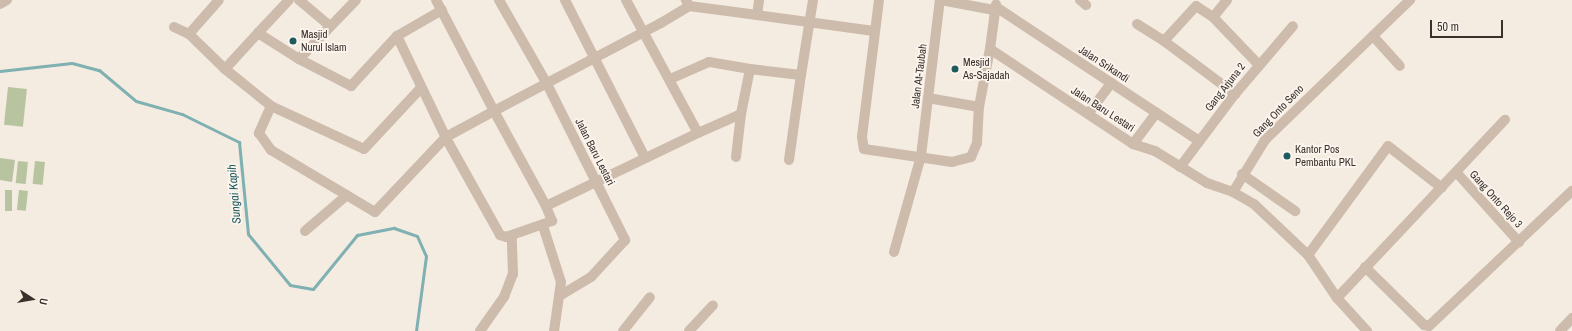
<!DOCTYPE html>
<style>
body{margin:0}
#map{position:relative;width:1572px;height:331px;overflow:hidden;background:#f4ebe1;font-family:"Archivo Narrow",sans-serif}
div>[style]{position:absolute}
.green>*{inset:0;background:#b8c4a0;transform-origin:0 0}
.stream>*{height:3px;margin:-1.5px;padding:0 1.5px;transform-origin:1.5px;border-radius:1.5px;background:#7fb0b2}
.minor>*{height:10px;margin:-5px;padding:0 5px;transform-origin:5px;border-radius:5px;background:#cdbbac}
.dots>*{width:11px;height:11px;translate:-50% -50%;box-sizing:border-box;border:2px solid #fbf5ee;border-radius:50%}
span{translate:-50% -50%;white-space:nowrap;text-align:center;line-height:1.15;-webkit-text-stroke:3.5px #fbf5ee;paint-order:stroke}
.poi-label{font-size:11px;color:#3b302b}
.left{translate:0 -50%;text-align:left}
.street-label{font-size:11px;color:#3b302b}
.water-label{font-size:12px;color:#1f5a5e;font-style:italic}
.north{position:absolute;left:12px;top:279px;width:40px;height:40px;-webkit-text-stroke:3px #fbf5ee;paint-order:stroke;rotate:102deg;font-size:11px;font-weight:700;line-height:16px;text-align:center;color:#3b302b}
.north::after{content:'';display:block;margin:auto;width:14px;height:18px;background:#3b302b;clip-path:polygon(50% 0,100% 100%,50% 72%,0 100%)}
.scale{position:absolute;left:1430px;top:20px;width:73px;height:18px;box-sizing:border-box;border:2px solid #3b302b;border-top:0;padding-left:5px;font-size:12px;line-height:14px;white-space:nowrap;color:#3b302b;-webkit-text-stroke:3px #fbf5ee;paint-order:stroke}
</style>
<div id="map">
<div class="green">
<div style="left:8px;top:87px;width:19px;height:38px;rotate:6deg"></div>
<div style="clip-path:polygon(0 158px,15px 160px,12px 182px,0 180px)"></div>
<div style="left:18px;top:161px;width:10px;height:22px;rotate:6deg"></div>
<div style="left:35px;top:161px;width:10px;height:23px;rotate:6deg"></div>
<div style="left:5px;top:190px;width:7px;height:21px"></div>
<div style="left:19px;top:190px;width:9px;height:20px;rotate:6deg"></div>
</div>
<div class="stream">
<div style="left:0;top:71px;width:72px;rotate:-6.3deg"></div>
<div style="left:72px;top:63px;width:28px;rotate:15deg"></div>
<div style="left:99px;top:70px;width:48px;rotate:40deg"></div>
<div style="left:136px;top:101px;width:48px;rotate:15.8deg"></div>
<div style="left:182px;top:114px;width:64px;rotate:26.2deg"></div>
<div style="left:239px;top:142px;width:92px;rotate:84.4deg"></div>
<div style="left:248px;top:234px;width:66px;rotate:50.5deg"></div>
<div style="left:290px;top:285px;width:23px;rotate:10deg"></div>
<div style="left:313px;top:289px;width:70px;rotate:-50.8deg"></div>
<div style="left:357px;top:235px;width:38px;rotate:-11deg"></div>
<div style="left:394px;top:228px;width:24px;rotate:19deg"></div>
<div style="left:417px;top:236px;width:22px;rotate:66deg"></div>
<div style="left:426px;top:256px;width:76px;rotate:97.6deg"></div>
</div>
<div class="minor">
<div style="left:299px;top:0;width:40px;rotate:40deg"></div>
<div style="left:356px;top:0;width:82px;rotate:134deg"></div>
<div style="left:299px;top:59px;width:59px;rotate:27.4deg"></div>
<div style="left:351px;top:86px;width:68px;rotate:-47.4deg"></div>
<div style="left:436px;top:0;width:125px;rotate:62.4deg"></div>
<div style="left:494px;top:111px;width:189px;rotate:-27.8deg"></div>
<div style="left:661px;top:23px;width:33px;rotate:-31deg"></div>
<div style="left:689px;top:6px;width:7px;rotate:-117deg"></div>
<div style="left:499px;top:0;width:95px;rotate:60.2deg"></div>
<div style="left:546px;top:82px;width:177px;rotate:63.4deg"></div>
<div style="left:625px;top:240px;width:50px;rotate:132.6deg"></div>
<div style="left:591px;top:277px;width:35px;rotate:149deg"></div>
<div style="left:565px;top:0;width:177px;rotate:63.1deg"></div>
<div style="left:626px;top:0;width:151px;rotate:61.6deg"></div>
<div style="left:698px;top:133px;width:47px;rotate:-23.8deg"></div>
<div style="left:741px;top:114px;width:46px;rotate:-78.7deg"></div>
<div style="left:750px;top:69px;width:42px;rotate:-170.3deg"></div>
<div style="left:709px;top:62px;width:43px;rotate:156.4deg"></div>
<div style="left:879px;top:0;width:138px;rotate:97.1deg"></div>
<div style="left:862px;top:137px;width:12px;rotate:81deg"></div>
<div style="left:864px;top:149px;width:89px;rotate:8.4deg"></div>
<div style="left:952px;top:162px;width:20px;rotate:-15deg"></div>
<div style="left:971px;top:157px;width:15px;rotate:-67deg"></div>
<div style="left:977px;top:143px;width:36px;rotate:-87deg"></div>
<div style="left:979px;top:107px;width:59px;rotate:-79.3deg"></div>
<div style="left:990px;top:49px;width:172px;rotate:33.6deg"></div>
<div style="left:1133px;top:144px;width:23px;rotate:18deg"></div>
<div style="left:1155px;top:151px;width:61px;rotate:31.6deg"></div>
<div style="left:1207px;top:183px;width:28px;rotate:19deg"></div>
<div style="left:1233px;top:192px;width:24px;rotate:30deg"></div>
<div style="left:1254px;top:204px;width:74px;rotate:43.4deg"></div>
<div style="left:1308px;top:255px;width:52px;rotate:56deg"></div>
<div style="left:1337px;top:298px;width:45px;rotate:47.7deg"></div>
<div style="left:941px;top:0;width:54px;rotate:10.7deg"></div>
<div style="left:1080px;top:0;width:8px;rotate:40deg"></div>
<div style="left:1227px;top:0;width:22px;rotate:129deg"></div>
<div style="left:1213px;top:17px;width:65px;rotate:46.2deg"></div>
<div style="left:0;top:4px;width:8px;rotate:-30deg"></div>
<div style="left:689px;top:6px;width:69px;rotate:7.5deg"></div>
<div style="left:757px;top:15px;width:15px;rotate:-82deg"></div>
<div style="left:996px;top:7px;width:243px;rotate:33.4deg"></div>
<div style="left:442px;top:10px;width:52px;rotate:150deg"></div>
<div style="left:397px;top:36px;width:115px;rotate:64.3deg"></div>
<div style="left:447px;top:140px;width:109px;rotate:60.8deg"></div>
<div style="left:500px;top:235px;width:6px;rotate:18deg"></div>
<div style="left:506px;top:237px;width:49px;rotate:-19.2deg"></div>
<div style="left:552px;top:221px;width:16px;rotate:-112deg"></div>
<div style="left:757px;top:15px;width:118px;rotate:7.8deg"></div>
<div style="left:1213px;top:17px;width:20px;rotate:-147deg"></div>
<div style="left:1196px;top:6px;width:47px;rotate:132.4deg"></div>
<div style="left:1164px;top:41px;width:89px;rotate:36.7deg"></div>
<div style="left:1137px;top:24px;width:32px;rotate:32deg"></div>
<div style="left:174px;top:27px;width:17px;rotate:25deg"></div>
<div style="left:189px;top:34px;width:50px;rotate:44.2deg"></div>
<div style="left:225px;top:69px;width:49px;rotate:-47.5deg"></div>
<div style="left:258px;top:33px;width:49px;rotate:32.4deg"></div>
<div style="left:258px;top:33px;width:45px;rotate:-46.8deg"></div>
<div style="left:189px;top:34px;width:45px;rotate:-48.6deg"></div>
<div style="left:1373px;top:36px;width:40px;rotate:48deg"></div>
<div style="left:990px;top:49px;width:45px;rotate:-82.4deg"></div>
<div style="left:225px;top:69px;width:59px;rotate:38.8deg"></div>
<div style="left:271px;top:106px;width:102px;rotate:24.8deg"></div>
<div style="left:364px;top:149px;width:82px;rotate:-47deg"></div>
<div style="left:750px;top:69px;width:51px;rotate:6.7deg"></div>
<div style="left:801px;top:75px;width:76px;rotate:-80.9deg"></div>
<div style="left:928px;top:98px;width:52px;rotate:10deg"></div>
<div style="left:271px;top:106px;width:30px;rotate:114deg"></div>
<div style="left:259px;top:133px;width:21px;rotate:55deg"></div>
<div style="left:271px;top:150px;width:121px;rotate:30.8deg"></div>
<div style="left:375px;top:212px;width:103px;rotate:-46.6deg"></div>
<div style="left:446px;top:137px;width:55px;rotate:-28.4deg"></div>
<div style="left:494px;top:111px;width:108px;rotate:61.3deg"></div>
<div style="left:546px;top:206px;width:169px;rotate:-25.7deg"></div>
<div style="left:1088px;top:114px;width:39px;rotate:-53deg"></div>
<div style="left:1133px;top:144px;width:39px;rotate:-53deg"></div>
<div style="left:736px;top:157px;width:43px;rotate:-83.4deg"></div>
<div style="left:789px;top:160px;width:86px;rotate:-82deg"></div>
<div style="left:1180px;top:167px;width:91px;rotate:-53deg"></div>
<div style="left:1235px;top:94px;width:89px;rotate:-49.5deg"></div>
<div style="left:1457px;top:173px;width:93px;rotate:48.1deg"></div>
<div style="left:1242px;top:174px;width:65px;rotate:34.9deg"></div>
<div style="left:1233px;top:192px;width:61px;rotate:-58.4deg"></div>
<div style="left:1265px;top:140px;width:202px;rotate:-44deg"></div>
<div style="left:543px;top:226px;width:59px;rotate:72.2deg"></div>
<div style="left:561px;top:282px;width:49px;rotate:98.1deg"></div>
<div style="left:305px;top:231px;width:55px;rotate:-40.6deg"></div>
<div style="left:894px;top:252px;width:100px;rotate:-74.3deg"></div>
<div style="left:921px;top:156px;width:157px;rotate:-83.1deg"></div>
<div style="left:1308px;top:255px;width:135px;rotate:-53.7deg"></div>
<div style="left:1388px;top:146px;width:68px;rotate:37.9deg"></div>
<div style="left:1365px;top:267px;width:83px;rotate:44.5deg"></div>
<div style="left:1424px;top:325px;width:5px;rotate:11deg"></div>
<div style="left:1429px;top:326px;width:197px;rotate:-43.4deg"></div>
<div style="left:1337px;top:298px;width:245px;rotate:-46.7deg"></div>
<div style="left:480px;top:331px;width:42px;rotate:-54.8deg"></div>
<div style="left:504px;top:297px;width:25px;rotate:-69deg"></div>
<div style="left:513px;top:274px;width:38px;rotate:-92deg"></div>
<div style="left:623px;top:331px;width:43px;rotate:-51.5deg"></div>
<div style="left:689px;top:331px;width:35px;rotate:-47deg"></div>
<div style="left:1560px;top:331px;width:18px;rotate:-47deg"></div>
</div>
<div class="dots">
<div style="left:293px;top:41px;background:#1f5a5e"></div>
<div style="left:955px;top:69px;background:#1f5a5e"></div>
<div style="left:1287px;top:156px;background:#1f5a5e"></div>
</div>
<div class="poi-label">
<span class="left" style="left:301px;top:41px">Masjid<br>Nurul Islam</span>
<span class="left" style="left:963px;top:69px">Mesjid<br>As-Sajadah</span>
<span class="left" style="left:1295px;top:156px">Kantor Pos<br>Pembantu PKL</span>
</div>
<div class="street-label">
<span style="left:1104px;top:64px;rotate:33deg">Jalan Srikandi</span>
<span style="left:919px;top:76px;rotate:-83deg">Jalan At-Taubah</span>
<span style="left:1225px;top:87px;rotate:-52deg">Gang Arjuna 2</span>
<span style="left:1103px;top:109px;rotate:33deg">Jalan Baru Lestari</span>
<span style="left:1278px;top:111px;rotate:-46deg">Gang Onto Seno</span>
<span style="left:595px;top:152px;rotate:63deg">Jalan Baru Lestari</span>
<span style="left:1496px;top:199px;rotate:48deg">Gang Onto Rejo 3</span>
</div>
<div class="water-label">
<span style="left:235px;top:194px;rotate:-95deg">Sungai Kapih</span>
</div>
<div class="north">U</div>
<div class="scale">50 m</div>
</div>
